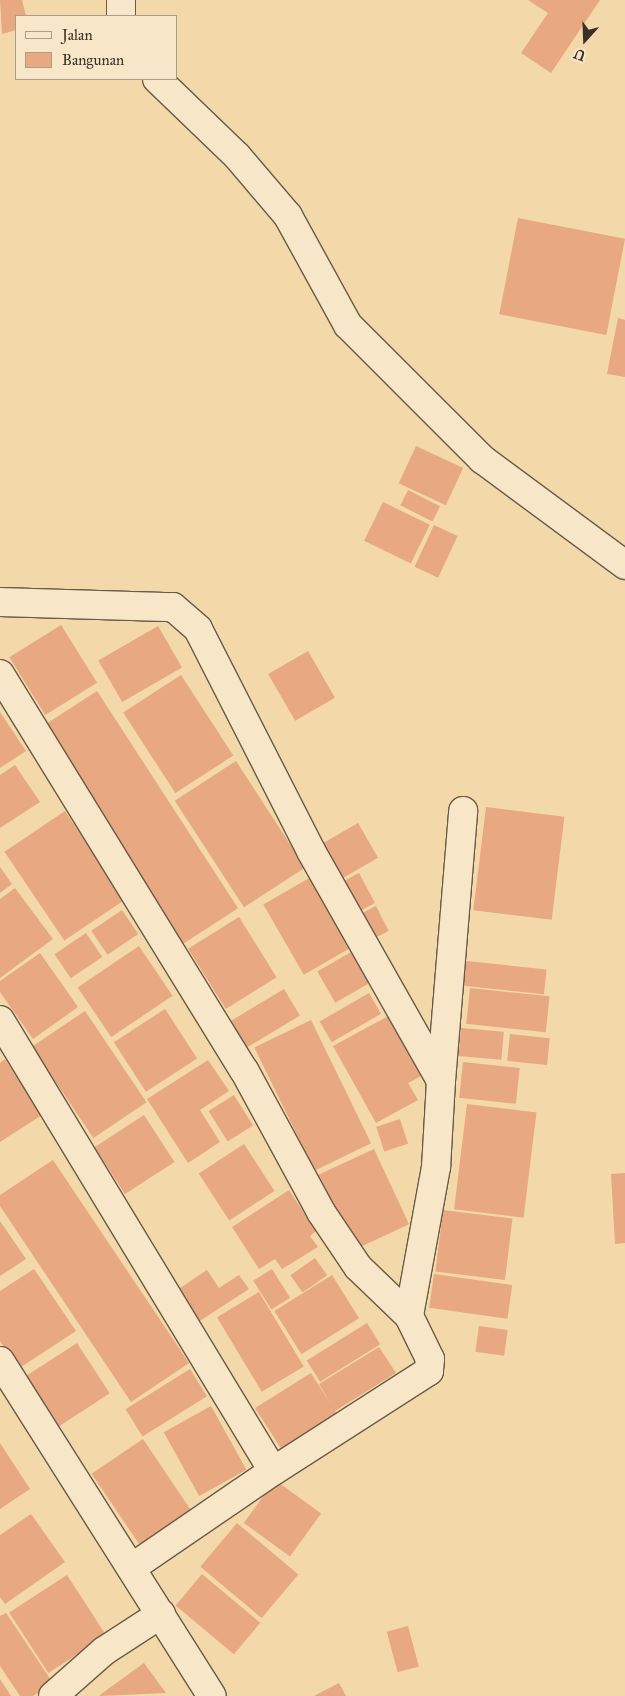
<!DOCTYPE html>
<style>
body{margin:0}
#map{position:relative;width:625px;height:1696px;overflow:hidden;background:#f3d8a9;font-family:"IM FELL Great Primer",serif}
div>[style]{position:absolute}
.building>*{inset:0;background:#e8a881;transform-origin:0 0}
.roads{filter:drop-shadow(1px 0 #685b47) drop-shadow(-1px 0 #685b47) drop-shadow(0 1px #685b47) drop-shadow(0 -1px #685b47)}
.minor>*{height:28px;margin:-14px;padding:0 14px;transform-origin:14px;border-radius:14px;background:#f7e6c7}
span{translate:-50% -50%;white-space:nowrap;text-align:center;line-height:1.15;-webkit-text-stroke:4px #f7e6c7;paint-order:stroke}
.legend{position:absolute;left:15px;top:15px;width:162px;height:65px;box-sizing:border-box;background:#f7e6c7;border:1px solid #ab9e87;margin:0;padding:6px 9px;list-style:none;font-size:15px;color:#3a3126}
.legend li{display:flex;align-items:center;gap:10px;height:25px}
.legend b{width:25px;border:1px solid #ab9e87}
.north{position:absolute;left:560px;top:15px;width:50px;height:50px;-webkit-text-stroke:4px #f7e6c7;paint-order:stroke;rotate:200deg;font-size:14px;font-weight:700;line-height:20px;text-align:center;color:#3a3126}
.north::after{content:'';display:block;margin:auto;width:18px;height:22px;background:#3a3126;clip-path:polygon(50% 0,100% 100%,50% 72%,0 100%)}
</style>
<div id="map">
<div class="building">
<div style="clip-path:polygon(0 0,22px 0,26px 16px,16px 16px,16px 30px,2px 34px)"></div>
<div style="clip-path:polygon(528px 0,600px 0,551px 73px,521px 53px,548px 13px)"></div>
<div style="left:518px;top:218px;width:109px;height:98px;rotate:11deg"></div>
<div style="clip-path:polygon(618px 318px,625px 320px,625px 377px,607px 374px)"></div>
<div style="left:416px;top:446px;width:52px;height:41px;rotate:25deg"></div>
<div style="left:408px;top:490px;width:36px;height:17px;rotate:27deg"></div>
<div style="left:383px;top:502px;width:52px;height:43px;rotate:26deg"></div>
<div style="left:434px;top:525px;width:26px;height:46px;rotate:25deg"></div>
<div style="left:61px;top:625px;width:68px;height:61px;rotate:58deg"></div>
<div style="left:158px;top:626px;width:48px;height:69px;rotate:60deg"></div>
<div style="left:308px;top:651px;width:54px;height:46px;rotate:60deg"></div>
<div style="left:181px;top:675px;width:96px;height:69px;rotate:57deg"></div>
<div style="left:97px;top:691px;width:259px;height:70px;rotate:57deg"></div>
<div style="clip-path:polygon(0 712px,26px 751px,0 768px)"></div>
<div style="left:236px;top:761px;width:127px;height:73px;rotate:57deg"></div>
<div style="clip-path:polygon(15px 765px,40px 802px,0 828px,0 775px)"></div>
<div style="left:486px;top:807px;width:79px;height:104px;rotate:7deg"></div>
<div style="left:65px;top:811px;width:107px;height:73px;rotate:56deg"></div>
<div style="left:358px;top:823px;width:40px;height:51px;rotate:60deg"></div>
<div style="clip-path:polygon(0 867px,12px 884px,0 893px)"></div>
<div style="left:359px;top:873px;width:34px;height:26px;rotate:62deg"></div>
<div style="left:311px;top:877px;width:81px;height:55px;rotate:60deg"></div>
<div style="clip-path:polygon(15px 888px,53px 939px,0 978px,0 899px)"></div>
<div style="left:376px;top:906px;width:28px;height:26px;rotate:63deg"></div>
<div style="left:122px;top:910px;width:29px;height:37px;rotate:56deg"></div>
<div style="left:239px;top:917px;width:71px;height:60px;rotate:58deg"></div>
<div style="left:86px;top:933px;width:29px;height:38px;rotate:56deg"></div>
<div style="left:139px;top:946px;width:60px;height:74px;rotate:56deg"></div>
<div style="left:358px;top:948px;width:36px;height:47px;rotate:60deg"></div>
<div style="clip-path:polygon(40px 953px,78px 1007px,33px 1039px,0 992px,0 981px)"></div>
<div style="left:466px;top:961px;width:81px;height:25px;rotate:6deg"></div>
<div style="left:470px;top:988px;width:80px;height:36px;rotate:6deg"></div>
<div style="left:284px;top:989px;width:31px;height:66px;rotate:59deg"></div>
<div style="left:369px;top:993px;width:24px;height:57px;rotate:60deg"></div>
<div style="left:165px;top:1009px;width:59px;height:61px;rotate:57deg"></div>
<div style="left:85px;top:1011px;width:110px;height:64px;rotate:56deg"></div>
<div style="clip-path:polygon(392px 1014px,425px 1074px,408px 1083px,418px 1100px,376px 1123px,333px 1046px)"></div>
<div style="left:311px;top:1020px;width:137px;height:63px;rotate:64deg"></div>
<div style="left:461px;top:1028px;width:43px;height:28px;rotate:5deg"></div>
<div style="left:510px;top:1034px;width:40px;height:27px;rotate:6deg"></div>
<div style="clip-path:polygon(5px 1059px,42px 1115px,0 1142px,0 1063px)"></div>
<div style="clip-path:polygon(208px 1060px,229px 1091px,200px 1110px,220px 1142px,188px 1163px,147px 1099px)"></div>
<div style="left:463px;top:1062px;width:57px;height:36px;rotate:6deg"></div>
<div style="left:234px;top:1095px;width:36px;height:30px;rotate:58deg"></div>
<div style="left:467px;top:1104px;width:70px;height:106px;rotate:7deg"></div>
<div style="left:144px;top:1115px;width:56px;height:59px;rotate:57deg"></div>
<div style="left:400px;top:1119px;width:26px;height:25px;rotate:72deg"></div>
<div style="left:244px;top:1144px;width:56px;height:54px;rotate:57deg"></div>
<div style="left:374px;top:1149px;width:83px;height:63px;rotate:65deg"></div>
<div style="clip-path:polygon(53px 1160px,189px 1363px,131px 1402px,0 1206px,0 1195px)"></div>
<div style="clip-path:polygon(625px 1173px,625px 1243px,615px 1244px,611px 1174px)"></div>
<div style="clip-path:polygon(289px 1190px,316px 1231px,310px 1236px,318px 1247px,282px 1269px,275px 1259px,259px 1269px,232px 1227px)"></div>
<div style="left:443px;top:1210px;width:70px;height:62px;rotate:7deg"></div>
<div style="clip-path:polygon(0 1221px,26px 1259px,0 1276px)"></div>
<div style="left:315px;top:1258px;width:21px;height:30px;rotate:55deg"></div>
<div style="clip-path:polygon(34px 1269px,76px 1331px,18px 1369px,0 1341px,0 1291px)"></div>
<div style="left:272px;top:1269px;width:34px;height:22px;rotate:58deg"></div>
<div style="clip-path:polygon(207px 1270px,219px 1288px,239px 1275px,249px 1289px,192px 1326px,171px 1294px)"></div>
<div style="left:434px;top:1274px;width:79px;height:34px;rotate:8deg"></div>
<div style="left:332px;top:1275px;width:51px;height:68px;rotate:58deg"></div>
<div style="left:259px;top:1292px;width:87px;height:49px;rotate:59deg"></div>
<div style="left:367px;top:1323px;width:25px;height:71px;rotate:58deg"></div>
<div style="left:479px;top:1326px;width:29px;height:26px;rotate:8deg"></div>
<div style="left:77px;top:1343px;width:60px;height:69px;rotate:57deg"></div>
<div style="clip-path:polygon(379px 1347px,396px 1373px,335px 1411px,341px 1421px,286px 1456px,255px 1408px,311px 1373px,332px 1406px,319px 1384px)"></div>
<div style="left:190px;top:1369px;width:32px;height:76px;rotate:58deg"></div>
<div style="left:211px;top:1406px;width:73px;height:54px;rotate:61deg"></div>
<div style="left:143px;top:1439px;width:94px;height:62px;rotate:56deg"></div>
<div style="clip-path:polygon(0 1443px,30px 1489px,0 1509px)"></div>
<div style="left:275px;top:1480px;width:57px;height:53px;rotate:36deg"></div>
<div style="clip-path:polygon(31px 1514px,65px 1562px,5px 1604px,0 1597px,0 1535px)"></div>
<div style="left:237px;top:1523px;width:80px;height:57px;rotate:40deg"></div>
<div style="left:202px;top:1574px;width:76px;height:41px;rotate:40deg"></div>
<div style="left:67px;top:1575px;width:72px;height:69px;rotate:57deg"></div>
<div style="clip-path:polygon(6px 1613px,53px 1683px,33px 1696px,20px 1696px,0 1666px,0 1616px)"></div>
<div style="left:408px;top:1626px;width:42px;height:22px;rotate:75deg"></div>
<div style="clip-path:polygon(144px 1663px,166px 1693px,99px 1696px,104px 1692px)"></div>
<div style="clip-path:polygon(0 1679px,11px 1696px,0 1696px)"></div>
<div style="clip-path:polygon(339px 1683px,346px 1696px,314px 1696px)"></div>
</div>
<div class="roads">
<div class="minor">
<div style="left:121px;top:0;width:16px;rotate:90deg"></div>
<div style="left:157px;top:79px;width:111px;rotate:43.9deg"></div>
<div style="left:237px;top:156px;width:79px;rotate:49.6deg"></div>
<div style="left:288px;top:216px;width:124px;rotate:61.2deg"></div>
<div style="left:348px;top:325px;width:190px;rotate:45deg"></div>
<div style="left:482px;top:459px;width:178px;rotate:36.5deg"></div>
<div style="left:0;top:602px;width:173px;rotate:1.7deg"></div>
<div style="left:173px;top:607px;width:33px;rotate:41deg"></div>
<div style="left:198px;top:629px;width:249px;rotate:63deg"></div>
<div style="left:311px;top:851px;width:264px;rotate:60.5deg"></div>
<div style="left:441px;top:1081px;width:86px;rotate:93.3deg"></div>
<div style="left:436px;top:1167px;width:151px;rotate:100.3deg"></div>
<div style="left:0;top:674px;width:465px;rotate:58.4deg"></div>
<div style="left:244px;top:1070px;width:162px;rotate:61.5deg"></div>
<div style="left:321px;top:1212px;width:66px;rotate:56.1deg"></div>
<div style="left:358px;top:1267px;width:71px;rotate:43.9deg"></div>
<div style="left:409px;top:1316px;width:48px;rotate:64deg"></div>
<div style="left:430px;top:1359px;width:12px;rotate:95deg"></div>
<div style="left:429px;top:1371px;width:185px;rotate:147.3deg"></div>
<div style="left:0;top:1020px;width:527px;rotate:58.81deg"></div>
<div style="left:273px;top:1471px;width:170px;rotate:145.6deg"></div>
<div style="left:441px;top:1081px;width:271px;rotate:-85.3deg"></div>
<div style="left:0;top:1361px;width:396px;rotate:57.7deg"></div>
<div style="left:53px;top:1696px;width:68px;rotate:-41.4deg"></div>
<div style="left:104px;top:1651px;width:68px;rotate:-33deg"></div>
</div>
</div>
<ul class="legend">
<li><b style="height:6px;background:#f7e6c7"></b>Jalan</li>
<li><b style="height:14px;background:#e8a881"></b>Bangunan</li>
</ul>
<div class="north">U</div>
</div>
